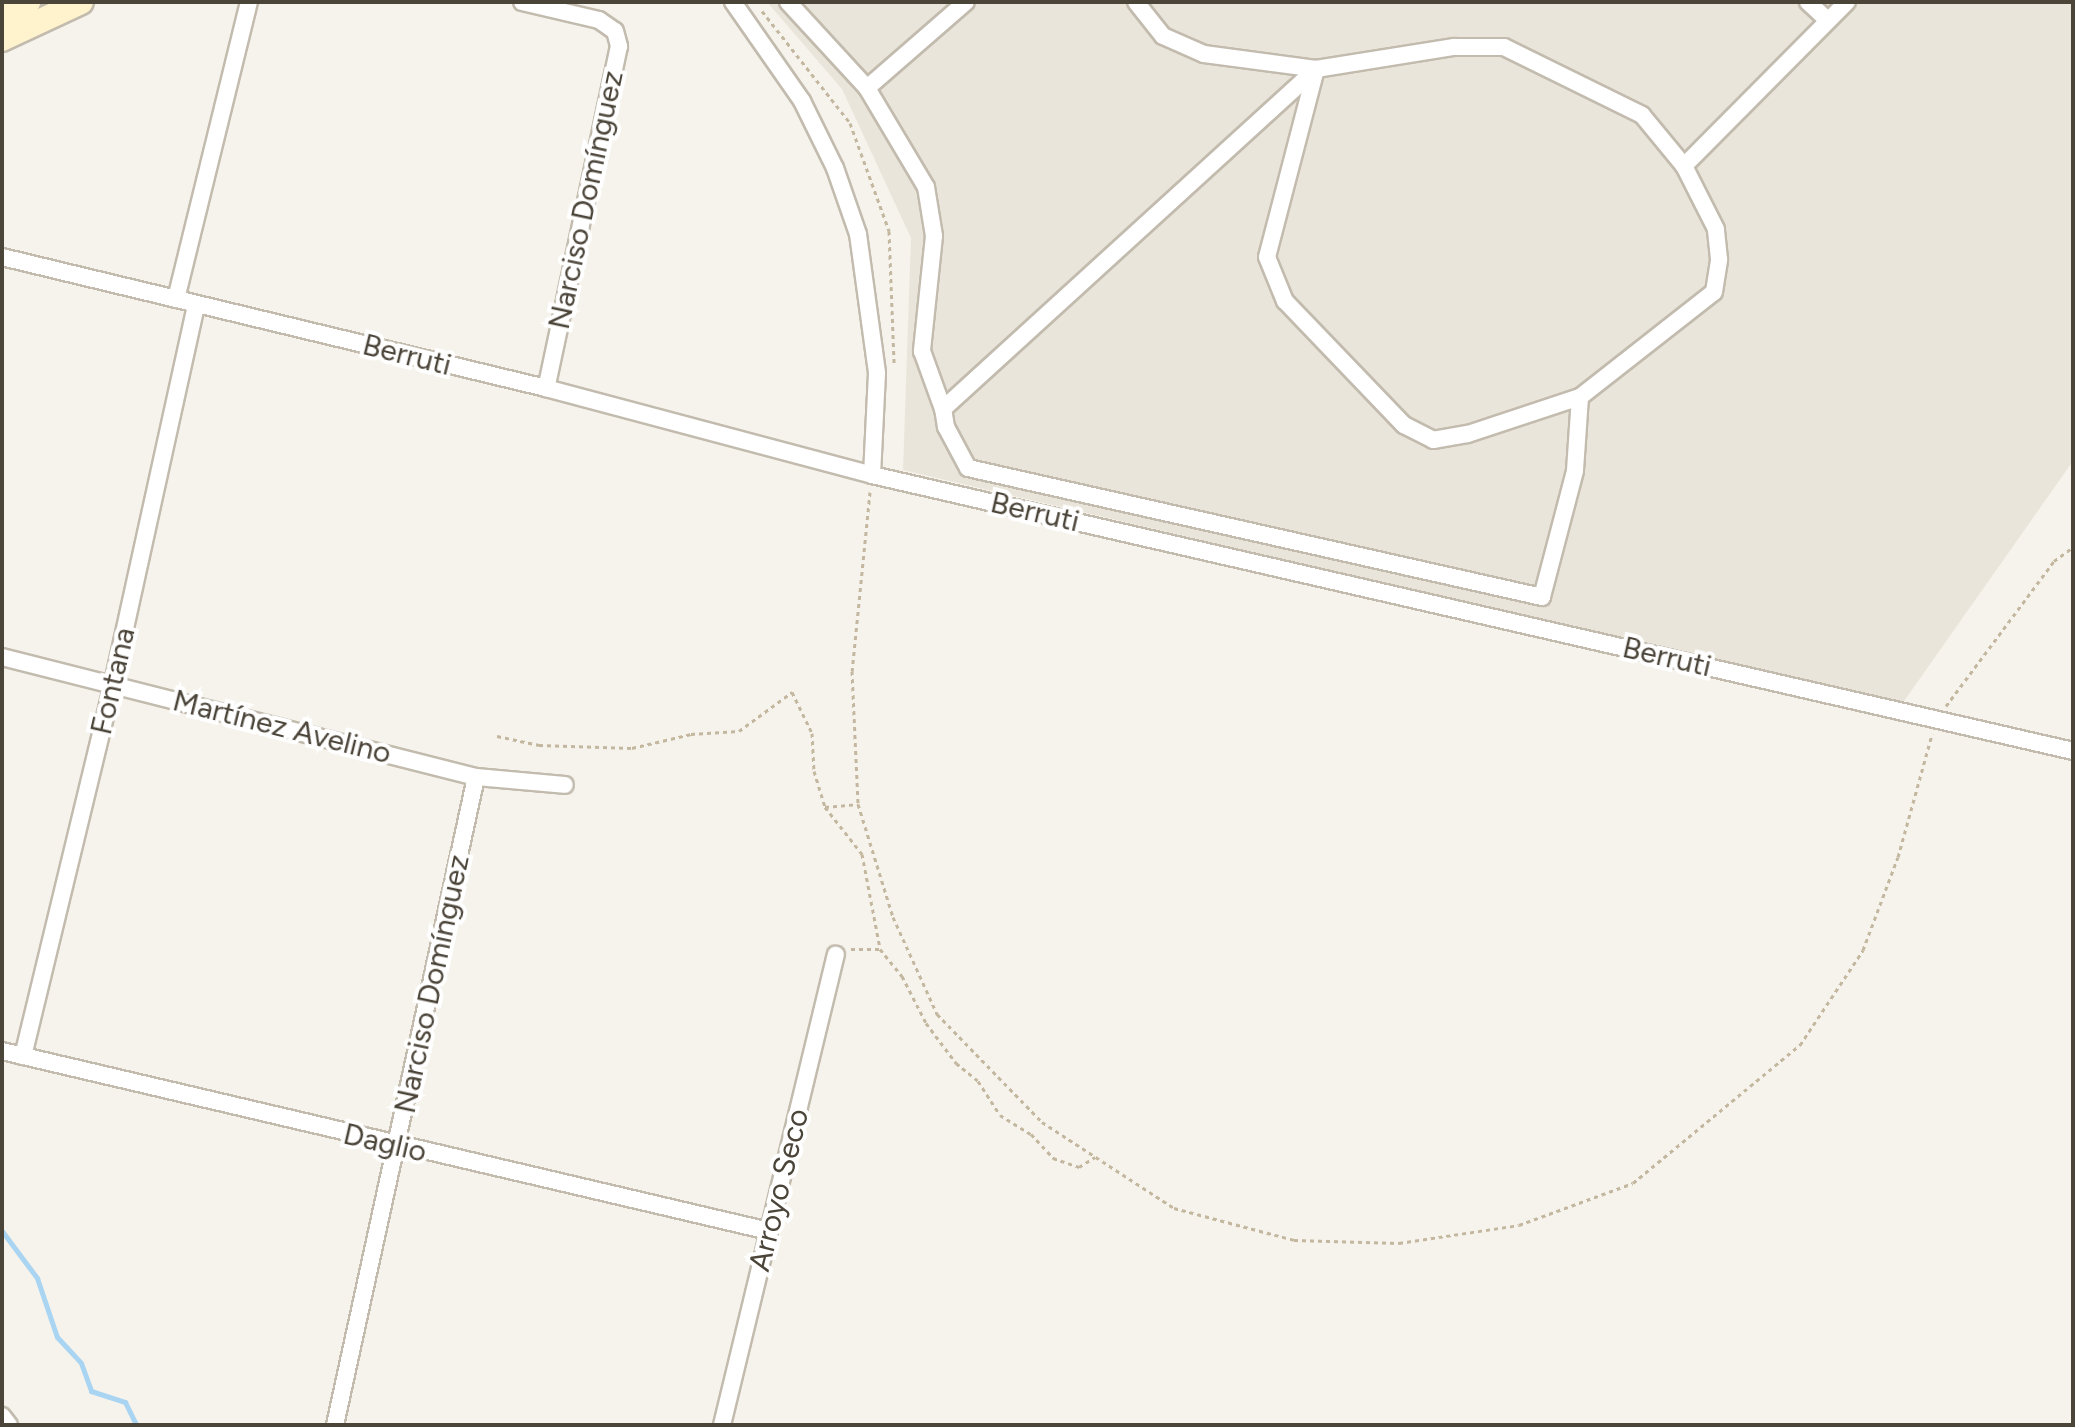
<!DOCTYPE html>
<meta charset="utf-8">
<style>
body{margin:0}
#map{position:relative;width:2075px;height:1427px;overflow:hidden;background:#f6f3ec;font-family:Figtree,sans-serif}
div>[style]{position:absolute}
.residential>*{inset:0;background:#eae5da}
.stream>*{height:5px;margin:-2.5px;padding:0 2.5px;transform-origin:2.5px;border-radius:2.5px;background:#a9d4f2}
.path>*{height:3px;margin-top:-1.5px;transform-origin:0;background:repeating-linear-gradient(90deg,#c4b79f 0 4px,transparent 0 8px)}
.roads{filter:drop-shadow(2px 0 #c2bbae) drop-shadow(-2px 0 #c2bbae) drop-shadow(0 2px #c2bbae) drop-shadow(0 -2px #c2bbae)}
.minor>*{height:16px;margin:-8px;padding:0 8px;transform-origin:8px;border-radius:8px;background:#fff}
.secondary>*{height:24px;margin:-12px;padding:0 12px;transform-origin:12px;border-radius:12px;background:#fff3cd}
span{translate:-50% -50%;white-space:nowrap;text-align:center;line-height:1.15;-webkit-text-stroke:8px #fff;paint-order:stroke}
.street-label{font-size:30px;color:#4b4439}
.frame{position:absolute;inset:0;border:4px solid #4b4439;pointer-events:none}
</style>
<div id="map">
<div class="residential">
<div style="clip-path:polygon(767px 2px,2073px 2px,2073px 461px,1902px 704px,903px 470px,911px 238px,842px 89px)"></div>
</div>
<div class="stream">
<div style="left:2px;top:1231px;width:59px;rotate:53.3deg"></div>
<div style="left:37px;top:1278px;width:62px;rotate:71.3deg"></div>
<div style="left:57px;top:1337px;width:35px;rotate:47deg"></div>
<div style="left:81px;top:1363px;width:30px;rotate:70deg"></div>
<div style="left:91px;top:1391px;width:36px;rotate:18deg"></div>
<div style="left:125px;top:1402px;width:25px;rotate:64deg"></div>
</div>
<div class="path">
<div style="left:762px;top:11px;width:142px;rotate:51.8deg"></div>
<div style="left:850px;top:123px;width:115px;rotate:70.1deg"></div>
<div style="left:889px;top:231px;width:132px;rotate:87.8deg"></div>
<div style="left:870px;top:492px;width:180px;rotate:95.7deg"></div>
<div style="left:852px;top:671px;width:133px;rotate:87.4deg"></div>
<div style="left:858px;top:804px;width:118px;rotate:72.8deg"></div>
<div style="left:893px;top:917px;width:107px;rotate:65.6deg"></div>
<div style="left:937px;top:1014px;width:151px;rotate:45.8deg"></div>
<div style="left:1042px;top:1122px;width:158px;rotate:33.1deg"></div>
<div style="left:1174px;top:1208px;width:124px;rotate:14.9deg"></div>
<div style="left:1294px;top:1240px;width:105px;rotate:1.6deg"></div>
<div style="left:1399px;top:1243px;width:121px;rotate:-8.5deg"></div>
<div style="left:1519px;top:1225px;width:121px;rotate:-20.2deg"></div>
<div style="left:1633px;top:1183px;width:217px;rotate:-39.6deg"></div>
<div style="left:1800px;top:1045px;width:114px;rotate:-56.4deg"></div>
<div style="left:1863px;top:950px;width:99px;rotate:-69.4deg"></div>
<div style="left:1898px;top:857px;width:128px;rotate:-74.5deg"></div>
<div style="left:1946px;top:706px;width:181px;rotate:-53.3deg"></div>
<div style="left:2054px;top:561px;width:24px;rotate:-36deg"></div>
<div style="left:497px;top:736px;width:43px;rotate:12.1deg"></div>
<div style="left:539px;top:745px;width:93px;rotate:1.8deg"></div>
<div style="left:632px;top:748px;width:61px;rotate:-13.3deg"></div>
<div style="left:691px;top:734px;width:48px;rotate:-3.6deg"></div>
<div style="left:739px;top:731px;width:66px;rotate:-36.3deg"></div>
<div style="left:792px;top:692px;width:46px;rotate:64deg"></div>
<div style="left:812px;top:733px;width:38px;rotate:87deg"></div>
<div style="left:814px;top:771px;width:38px;rotate:73deg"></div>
<div style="left:825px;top:807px;width:33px;rotate:-5deg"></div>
<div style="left:825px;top:807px;width:60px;rotate:51.8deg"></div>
<div style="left:862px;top:854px;width:96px;rotate:79.2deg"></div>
<div style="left:851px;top:949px;width:29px"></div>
<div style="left:880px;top:949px;width:35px;rotate:51deg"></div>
<div style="left:902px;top:976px;width:53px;rotate:62.9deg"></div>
<div style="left:926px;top:1023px;width:50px;rotate:53.1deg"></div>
<div style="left:956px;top:1063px;width:28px;rotate:39deg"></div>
<div style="left:978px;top:1081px;width:40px;rotate:57.1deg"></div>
<div style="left:1000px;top:1115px;width:36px;rotate:32deg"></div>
<div style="left:1031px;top:1134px;width:33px;rotate:47deg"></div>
<div style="left:1053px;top:1158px;width:28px;rotate:19deg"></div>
<div style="left:1079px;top:1167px;width:19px;rotate:-32deg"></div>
</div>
<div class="roads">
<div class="minor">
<div style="left:522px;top:2px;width:79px;rotate:13.2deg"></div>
<div style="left:599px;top:20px;width:19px;rotate:35deg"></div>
<div style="left:615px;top:31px;width:16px;rotate:75deg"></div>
<div style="left:619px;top:46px;width:350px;rotate:102deg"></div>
<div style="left:733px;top:2px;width:121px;rotate:55.1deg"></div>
<div style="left:802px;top:101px;width:75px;rotate:63.8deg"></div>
<div style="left:835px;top:168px;width:70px;rotate:70.8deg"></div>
<div style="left:858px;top:234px;width:140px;rotate:82.2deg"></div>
<div style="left:877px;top:373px;width:102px;rotate:92.8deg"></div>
<div style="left:788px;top:2px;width:117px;rotate:47.4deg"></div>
<div style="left:867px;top:88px;width:115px;rotate:59.2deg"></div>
<div style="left:926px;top:187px;width:50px;rotate:80.7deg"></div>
<div style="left:934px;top:236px;width:116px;rotate:96deg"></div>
<div style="left:922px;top:351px;width:62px;rotate:70.1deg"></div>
<div style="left:1136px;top:2px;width:43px;rotate:51.5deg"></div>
<div style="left:1163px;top:36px;width:45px;rotate:23.7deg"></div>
<div style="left:1204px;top:54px;width:113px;rotate:7.6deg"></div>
<div style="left:1316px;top:69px;width:140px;rotate:-9.1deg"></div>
<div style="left:1454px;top:47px;width:50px"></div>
<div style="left:1504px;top:47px;width:154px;rotate:26.2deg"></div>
<div style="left:1642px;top:115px;width:66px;rotate:50.5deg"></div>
<div style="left:1808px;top:2px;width:26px;rotate:43deg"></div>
<div style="left:867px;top:88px;width:131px;rotate:-41deg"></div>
<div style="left:2px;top:257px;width:560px;rotate:13.54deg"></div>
<div style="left:546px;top:388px;width:337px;rotate:14.9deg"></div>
<div style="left:872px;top:475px;width:1232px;rotate:12.94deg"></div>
<div style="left:176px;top:299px;width:306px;rotate:-76.2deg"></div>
<div style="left:1580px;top:397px;width:74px;rotate:93.9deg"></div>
<div style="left:1575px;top:471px;width:130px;rotate:104.7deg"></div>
<div style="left:1542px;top:597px;width:588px;rotate:-167.33deg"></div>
<div style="left:968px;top:468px;width:47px;rotate:-118.2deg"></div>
<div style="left:946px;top:427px;width:18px;rotate:-99deg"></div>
<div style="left:943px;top:409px;width:505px;rotate:-42.35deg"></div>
<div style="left:1316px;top:69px;width:194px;rotate:104.6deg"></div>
<div style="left:1267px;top:257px;width:48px;rotate:67.8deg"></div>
<div style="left:1285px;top:301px;width:172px;rotate:46.2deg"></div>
<div style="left:1404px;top:425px;width:33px;rotate:27deg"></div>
<div style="left:1433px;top:440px;width:36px;rotate:-10deg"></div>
<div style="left:1468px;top:434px;width:118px;rotate:-18.3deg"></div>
<div style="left:1580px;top:397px;width:170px;rotate:-38.1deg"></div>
<div style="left:1714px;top:292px;width:33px;rotate:-81deg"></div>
<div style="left:1719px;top:259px;width:30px;rotate:-96deg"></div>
<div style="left:1716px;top:229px;width:71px;rotate:-116.9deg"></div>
<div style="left:1684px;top:166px;width:231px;rotate:-45.2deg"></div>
<div style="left:2px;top:657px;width:489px;rotate:14.2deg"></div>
<div style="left:476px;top:777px;width:89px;rotate:5.1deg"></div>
<div style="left:2px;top:1051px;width:788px;rotate:13.21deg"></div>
<div style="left:23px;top:1056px;width:384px;rotate:-76.4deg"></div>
<div style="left:113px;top:683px;width:388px;rotate:-77.6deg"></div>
<div style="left:2px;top:1416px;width:11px;rotate:52deg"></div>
<div style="left:335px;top:1425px;width:663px;rotate:-77.72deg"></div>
<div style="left:722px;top:1425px;width:484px;rotate:-76.4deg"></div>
</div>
<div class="secondary">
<div style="left:2px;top:14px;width:29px;rotate:-25deg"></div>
<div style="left:2px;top:39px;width:87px;rotate:-25.1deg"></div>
</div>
</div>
<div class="street-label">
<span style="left:586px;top:200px;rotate:-78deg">Narciso Domínguez</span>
<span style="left:407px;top:355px;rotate:14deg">Berruti</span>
<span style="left:1035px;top:512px;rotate:13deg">Berruti</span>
<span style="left:1667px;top:657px;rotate:13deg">Berruti</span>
<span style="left:113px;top:681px;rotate:-77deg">Fontana</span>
<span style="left:282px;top:727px;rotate:14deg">Martínez Avelino</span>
<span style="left:432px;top:984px;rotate:-78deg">Narciso Domínguez</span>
<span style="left:385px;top:1143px;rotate:13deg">Daglio</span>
<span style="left:779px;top:1190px;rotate:-76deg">Arroyo Seco</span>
</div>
<div class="frame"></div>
</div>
